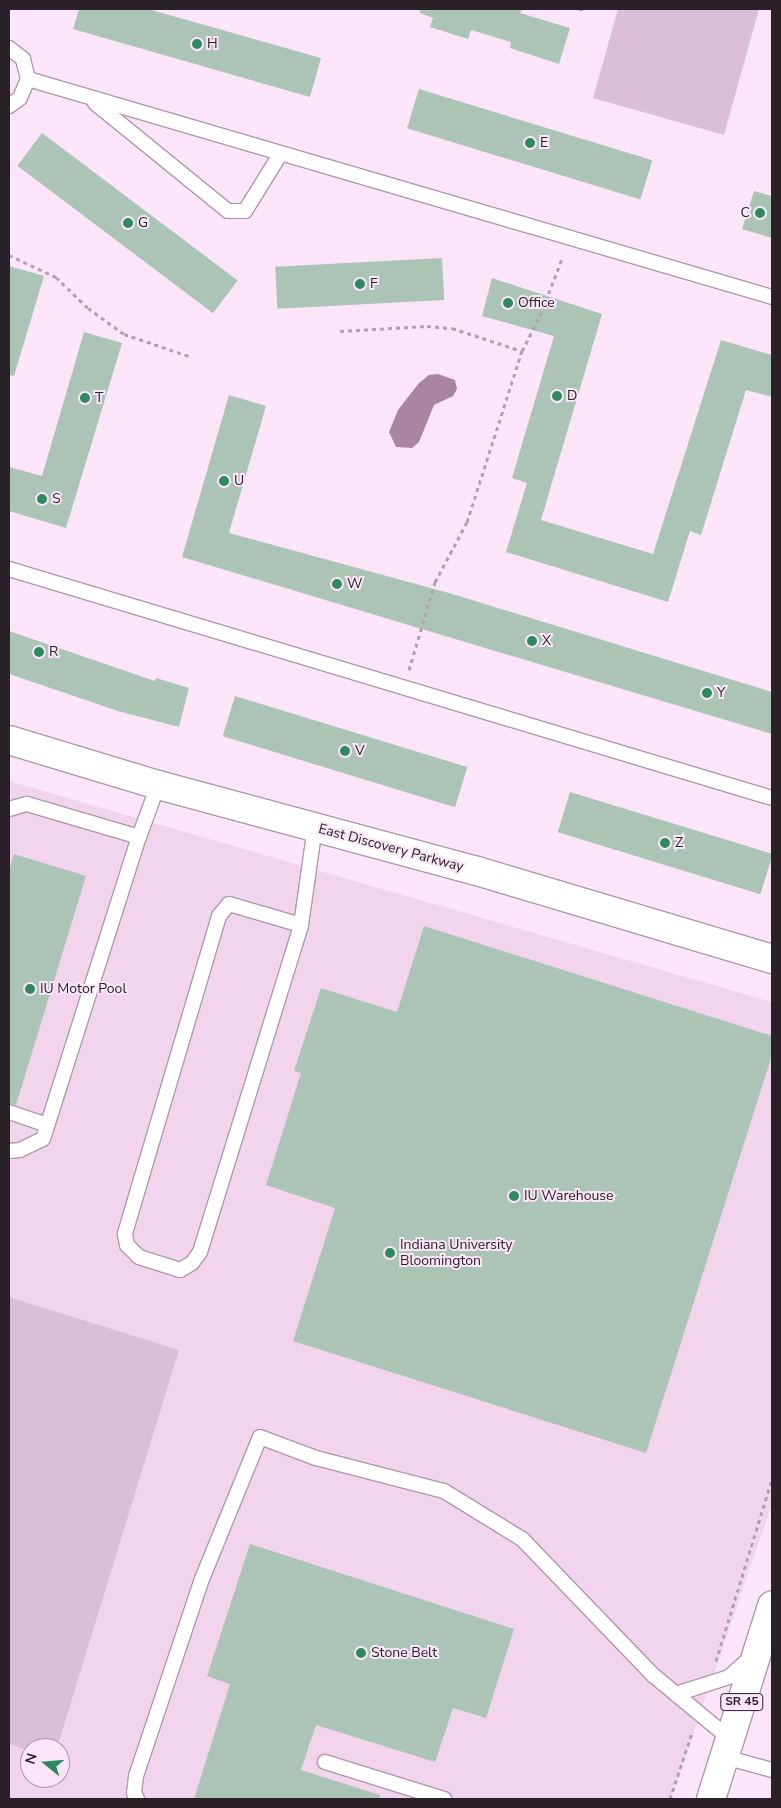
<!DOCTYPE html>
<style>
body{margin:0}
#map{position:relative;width:781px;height:1808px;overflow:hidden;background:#fce5f8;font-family:"Nunito Sans",sans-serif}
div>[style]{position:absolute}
.built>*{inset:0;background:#f2d5ed}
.green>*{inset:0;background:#dcbed7}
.water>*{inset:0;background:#a985a3}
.building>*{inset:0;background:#abc4b6;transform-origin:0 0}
.path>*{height:3px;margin-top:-1.5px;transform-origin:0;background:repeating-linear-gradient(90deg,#b2a0af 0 4px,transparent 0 8px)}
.roads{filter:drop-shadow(1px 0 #ae99ab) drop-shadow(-1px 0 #ae99ab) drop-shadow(0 1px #ae99ab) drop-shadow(0 -1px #ae99ab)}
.lane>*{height:14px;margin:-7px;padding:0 7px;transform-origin:7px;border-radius:7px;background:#fff}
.street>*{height:28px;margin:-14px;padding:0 14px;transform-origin:14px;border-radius:14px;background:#fff}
.primary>*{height:28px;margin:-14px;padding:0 14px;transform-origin:14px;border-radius:14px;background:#fff}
.dots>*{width:14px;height:14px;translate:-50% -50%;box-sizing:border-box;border:2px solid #fce5f8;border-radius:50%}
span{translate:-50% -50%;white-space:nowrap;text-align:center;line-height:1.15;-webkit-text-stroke:4px #fce5f8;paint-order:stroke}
.shield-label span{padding:1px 4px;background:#fce5f8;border:1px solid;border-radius:4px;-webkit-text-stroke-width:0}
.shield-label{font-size:12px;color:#292127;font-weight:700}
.poi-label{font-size:14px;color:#292127}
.left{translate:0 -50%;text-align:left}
.right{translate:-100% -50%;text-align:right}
.street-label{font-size:14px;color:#292127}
.frame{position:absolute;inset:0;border:10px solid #292127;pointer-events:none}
.north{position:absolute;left:20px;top:1738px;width:50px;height:50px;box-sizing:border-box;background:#fce5f8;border:1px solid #a897a4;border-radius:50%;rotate:287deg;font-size:14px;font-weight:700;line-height:20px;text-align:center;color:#292127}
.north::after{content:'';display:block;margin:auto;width:18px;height:22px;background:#2d8960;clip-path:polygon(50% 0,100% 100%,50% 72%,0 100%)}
</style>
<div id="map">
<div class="built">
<div style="clip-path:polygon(evenodd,9px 781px,772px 1002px,772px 1504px,671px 1799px,9px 1799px,9px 781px,30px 1748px,60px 1748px,60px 1778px,30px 1778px,30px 1748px)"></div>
</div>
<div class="green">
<div style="clip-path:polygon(618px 9px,759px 9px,724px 135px,593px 98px)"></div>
<div style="clip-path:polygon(9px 1297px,179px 1350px,57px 1748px,30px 1748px,30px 1751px,9px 1744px)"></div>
</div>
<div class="water">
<div style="clip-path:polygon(438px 374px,455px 380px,457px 389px,453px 396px,434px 405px,419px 442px,412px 448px,396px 447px,389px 432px,398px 410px,419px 383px,429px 375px)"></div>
</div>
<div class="building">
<div style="clip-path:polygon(79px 9px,148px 9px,321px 58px,310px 97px,73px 29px)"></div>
<div style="clip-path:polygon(420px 9px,522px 9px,520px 13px,570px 28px,559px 64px,510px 48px,511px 42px,471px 30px,468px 39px,430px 27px,433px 18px,420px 13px)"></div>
<div style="left:419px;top:89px;width:244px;height:41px;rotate:17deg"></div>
<div style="left:42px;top:133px;width:245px;height:41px;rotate:37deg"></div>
<div style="clip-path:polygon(754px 191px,772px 196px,772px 238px,742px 229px)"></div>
<div style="left:442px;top:258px;width:42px;height:167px;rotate:87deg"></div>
<div style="clip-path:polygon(9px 266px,44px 276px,14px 376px,9px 375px)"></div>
<div style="clip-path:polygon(492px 278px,602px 314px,541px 520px,653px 554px,721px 340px,772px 355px,772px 397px,746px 390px,701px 535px,690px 531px,668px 602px,506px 552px,527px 483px,512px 478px,554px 336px,482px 316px)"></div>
<div style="clip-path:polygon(84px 332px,122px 343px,66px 528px,9px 511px,9px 467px,42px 476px)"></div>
<div style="clip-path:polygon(229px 395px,266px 406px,229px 533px,449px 593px,772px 692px,772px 734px,182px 557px)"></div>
<div style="clip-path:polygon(9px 631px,155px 681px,156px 678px,189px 688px,179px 727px,118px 711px,9px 674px)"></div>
<div style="left:235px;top:696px;width:243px;height:42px;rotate:17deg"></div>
<div style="left:570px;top:792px;width:212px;height:42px;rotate:17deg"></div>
<div style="clip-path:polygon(14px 854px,86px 876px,16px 1105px,9px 1103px,9px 871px)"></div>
<div style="clip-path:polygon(424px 926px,772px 1036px,772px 1055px,646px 1453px,293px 1341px,335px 1208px,266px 1185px,301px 1073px,294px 1071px,321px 988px,397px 1012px)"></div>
<div style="clip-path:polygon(250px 1544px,514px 1629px,486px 1718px,453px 1708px,435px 1762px,316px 1725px,301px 1770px,380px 1795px,380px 1799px,194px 1799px,230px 1684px,207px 1676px)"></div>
</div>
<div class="path">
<div style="left:579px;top:9px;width:5px"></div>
<div style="left:9px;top:255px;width:52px;rotate:25.1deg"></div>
<div style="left:56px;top:277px;width:45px;rotate:44.1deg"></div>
<div style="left:88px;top:308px;width:44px;rotate:35.8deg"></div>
<div style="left:124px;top:334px;width:69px;rotate:18.7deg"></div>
<div style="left:340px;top:331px;width:87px;rotate:-3.3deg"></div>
<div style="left:427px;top:326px;width:25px;rotate:5deg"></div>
<div style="left:452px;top:328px;width:74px;rotate:18.2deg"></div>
<div style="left:409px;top:670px;width:92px;rotate:-73.5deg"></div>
<div style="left:435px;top:582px;width:68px;rotate:-61.9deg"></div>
<div style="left:467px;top:522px;width:180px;rotate:-72.2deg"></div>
<div style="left:522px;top:351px;width:39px;rotate:-63deg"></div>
<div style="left:540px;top:316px;width:64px;rotate:-69deg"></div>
<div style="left:716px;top:1661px;width:190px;rotate:-72.9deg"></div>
<div style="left:670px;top:1799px;width:70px;rotate:-71.6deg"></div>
</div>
<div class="roads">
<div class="lane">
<div style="left:9px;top:48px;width:18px;rotate:38deg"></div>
<div style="left:23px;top:59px;width:21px;rotate:76deg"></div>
<div style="left:28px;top:79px;width:21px;rotate:113deg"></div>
<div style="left:20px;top:98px;width:14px;rotate:144deg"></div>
<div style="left:28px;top:79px;width:775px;rotate:16.33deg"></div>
<div style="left:95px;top:103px;width:171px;rotate:39.1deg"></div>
<div style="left:228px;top:211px;width:17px"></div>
<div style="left:245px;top:211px;width:68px;rotate:-58.2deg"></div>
<div style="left:9px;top:569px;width:797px;rotate:16.71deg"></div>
<div style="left:9px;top:809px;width:19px;rotate:-16deg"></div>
<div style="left:27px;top:804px;width:117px;rotate:16.4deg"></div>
<div style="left:139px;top:837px;width:55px;rotate:-69.9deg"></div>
<div style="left:301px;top:925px;width:75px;rotate:-163.7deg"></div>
<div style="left:229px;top:904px;width:16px;rotate:130deg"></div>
<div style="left:219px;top:916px;width:332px;rotate:106.5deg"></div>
<div style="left:125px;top:1234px;width:11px;rotate:80deg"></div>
<div style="left:127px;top:1245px;width:17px;rotate:45deg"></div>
<div style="left:139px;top:1257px;width:43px;rotate:17.6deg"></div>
<div style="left:180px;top:1270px;width:14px;rotate:-30deg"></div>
<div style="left:192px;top:1263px;width:14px;rotate:-54deg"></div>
<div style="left:200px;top:1252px;width:342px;rotate:-72.8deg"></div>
<div style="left:301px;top:925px;width:99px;rotate:-81.9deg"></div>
<div style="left:9px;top:1112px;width:40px;rotate:18.9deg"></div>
<div style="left:9px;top:1151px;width:11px;rotate:-5deg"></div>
<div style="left:20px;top:1150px;width:25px;rotate:-26deg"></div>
<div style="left:43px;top:1139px;width:317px;rotate:-72.4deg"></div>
<div style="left:676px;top:1694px;width:56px;rotate:-17.8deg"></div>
<div style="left:729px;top:1677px;width:28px;rotate:-42deg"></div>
<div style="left:724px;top:1757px;width:50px;rotate:15.2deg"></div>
<div style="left:325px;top:1762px;width:125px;rotate:17.3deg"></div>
<div style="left:137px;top:1799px;width:7px;rotate:-117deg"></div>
<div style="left:134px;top:1793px;width:17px;rotate:-83deg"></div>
<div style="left:136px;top:1776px;width:208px;rotate:-71.5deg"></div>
<div style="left:202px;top:1579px;width:153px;rotate:-67.8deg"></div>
<div style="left:260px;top:1437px;width:60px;rotate:20.6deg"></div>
<div style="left:316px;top:1458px;width:132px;rotate:14.5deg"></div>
<div style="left:444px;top:1491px;width:92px;rotate:31.6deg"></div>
<div style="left:522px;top:1539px;width:189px;rotate:46.1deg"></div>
<div style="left:653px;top:1675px;width:100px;rotate:39.7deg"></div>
</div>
<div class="street">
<div style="left:9px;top:740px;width:156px;rotate:16.8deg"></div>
<div style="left:158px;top:785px;width:330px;rotate:15.1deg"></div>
<div style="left:477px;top:871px;width:308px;rotate:16.6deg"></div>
</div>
<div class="primary">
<div style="left:711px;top:1799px;width:203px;rotate:-72.5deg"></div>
</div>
</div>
<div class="dots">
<div style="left:197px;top:44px;background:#2d8960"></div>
<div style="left:530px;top:143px;background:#2d8960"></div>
<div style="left:760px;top:213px;background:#2d8960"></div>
<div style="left:128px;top:223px;background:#2d8960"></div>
<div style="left:360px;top:284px;background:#2d8960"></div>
<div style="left:508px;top:303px;background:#2d8960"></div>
<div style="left:557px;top:396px;background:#2d8960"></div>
<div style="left:85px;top:398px;background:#2d8960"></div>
<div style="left:224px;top:481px;background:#2d8960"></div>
<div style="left:42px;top:499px;background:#2d8960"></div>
<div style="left:337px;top:584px;background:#2d8960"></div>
<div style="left:532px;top:641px;background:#2d8960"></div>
<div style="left:39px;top:652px;background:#2d8960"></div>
<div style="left:707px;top:693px;background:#2d8960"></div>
<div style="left:345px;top:751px;background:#2d8960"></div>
<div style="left:665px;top:843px;background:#2d8960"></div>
<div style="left:30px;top:989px;background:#2d8960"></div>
<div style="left:514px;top:1196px;background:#2d8960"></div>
<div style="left:390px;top:1253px;background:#2d8960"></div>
<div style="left:361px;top:1653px;background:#2d8960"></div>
</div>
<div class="shield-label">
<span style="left:742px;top:1702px">SR 45</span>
</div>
<div class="poi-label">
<span class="left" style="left:207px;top:44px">H</span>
<span class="left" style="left:540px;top:143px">E</span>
<span class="right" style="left:750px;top:213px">C</span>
<span class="left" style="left:138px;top:223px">G</span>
<span class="left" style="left:370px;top:284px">F</span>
<span class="left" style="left:518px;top:303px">Office</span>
<span class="left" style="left:567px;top:396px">D</span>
<span class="left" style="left:95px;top:398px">T</span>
<span class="left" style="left:234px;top:481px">U</span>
<span class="left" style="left:52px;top:499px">S</span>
<span class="left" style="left:347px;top:584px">W</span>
<span class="left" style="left:542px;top:641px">X</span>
<span class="left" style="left:49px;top:652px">R</span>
<span class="left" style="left:717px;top:693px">Y</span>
<span class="left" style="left:355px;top:751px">V</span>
<span class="left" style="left:675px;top:843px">Z</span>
<span class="left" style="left:40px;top:989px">IU Motor Pool</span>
<span class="left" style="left:524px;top:1196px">IU Warehouse</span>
<span class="left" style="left:400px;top:1253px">Indiana University<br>Bloomington</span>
<span class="left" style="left:371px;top:1653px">Stone Belt</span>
</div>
<div class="street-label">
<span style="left:391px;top:848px;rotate:15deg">East Discovery Parkway</span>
</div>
<div class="frame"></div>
<div class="north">N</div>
</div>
